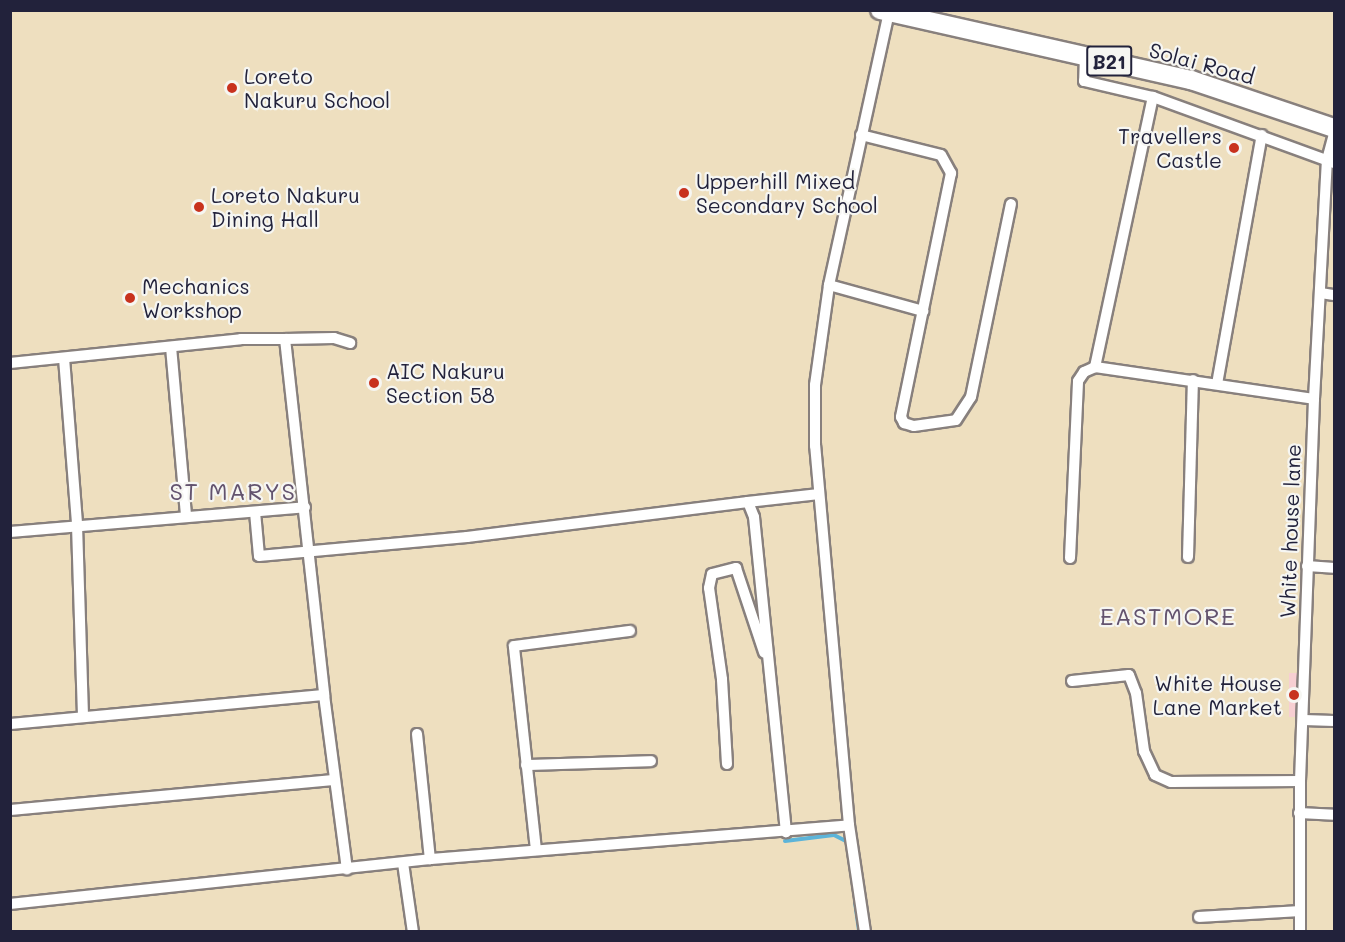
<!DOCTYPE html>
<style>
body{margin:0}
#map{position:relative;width:1345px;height:942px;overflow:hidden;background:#eedfbf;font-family:Mali,sans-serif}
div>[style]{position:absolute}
.built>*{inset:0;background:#f7cfd2;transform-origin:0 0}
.stream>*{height:4px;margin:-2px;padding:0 2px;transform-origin:2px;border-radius:2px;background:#5cb4d9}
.roads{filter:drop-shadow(2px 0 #88807d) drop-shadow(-2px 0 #88807d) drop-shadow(0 2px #88807d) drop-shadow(0 -2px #88807d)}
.minor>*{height:10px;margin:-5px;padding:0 5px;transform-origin:5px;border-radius:5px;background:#fff}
.trunk>*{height:18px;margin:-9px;padding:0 9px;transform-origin:9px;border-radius:9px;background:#fff}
.dots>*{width:16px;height:16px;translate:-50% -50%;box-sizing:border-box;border:3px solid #f6f6f2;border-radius:50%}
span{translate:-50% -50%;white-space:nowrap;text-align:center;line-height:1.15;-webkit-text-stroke:4.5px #f6f6f2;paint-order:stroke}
.shield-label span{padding:2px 4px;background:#f6f6f2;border:2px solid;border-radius:4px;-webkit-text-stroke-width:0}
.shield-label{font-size:20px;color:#22223b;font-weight:700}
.street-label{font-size:21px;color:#22223b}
.poi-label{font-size:21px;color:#22223b}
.left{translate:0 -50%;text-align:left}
.right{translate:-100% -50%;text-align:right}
.quarter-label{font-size:24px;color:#63536e;letter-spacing:1.5px}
.frame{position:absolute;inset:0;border:12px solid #22223b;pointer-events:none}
</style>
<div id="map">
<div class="built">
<div style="left:1289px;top:673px;width:10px;height:44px"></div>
</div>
<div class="stream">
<div style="left:785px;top:841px;width:49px;rotate:-7deg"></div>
<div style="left:834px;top:835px;width:16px;rotate:27deg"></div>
<div style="left:855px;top:902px;width:30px;rotate:82deg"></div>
</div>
<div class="roads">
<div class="minor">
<div style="left:1085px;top:56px;width:25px;rotate:92deg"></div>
<div style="left:1084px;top:81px;width:71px;rotate:13.1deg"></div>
<div style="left:1153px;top:97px;width:193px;rotate:20deg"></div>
<div style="left:861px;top:135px;width:82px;rotate:14deg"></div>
<div style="left:941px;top:155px;width:21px;rotate:61deg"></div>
<div style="left:951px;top:173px;width:249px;rotate:101.6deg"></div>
<div style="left:901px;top:417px;width:7px;rotate:63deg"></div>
<div style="left:904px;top:423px;width:10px;rotate:17deg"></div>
<div style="left:914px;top:426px;width:42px;rotate:-8.1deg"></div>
<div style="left:956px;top:420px;width:27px;rotate:-57deg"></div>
<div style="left:971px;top:397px;width:197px;rotate:-78.3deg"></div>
<div style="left:829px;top:285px;width:98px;rotate:15.5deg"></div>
<div style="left:1321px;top:293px;width:13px;rotate:9deg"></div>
<div style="left:285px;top:339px;width:49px;rotate:-1.2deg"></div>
<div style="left:334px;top:338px;width:17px;rotate:17deg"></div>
<div style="left:171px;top:347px;width:169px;rotate:84.9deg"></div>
<div style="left:64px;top:358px;width:168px;rotate:85.5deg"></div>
<div style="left:77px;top:525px;width:190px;rotate:88.2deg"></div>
<div style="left:10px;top:363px;width:232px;rotate:-5.9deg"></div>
<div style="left:241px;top:339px;width:44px"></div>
<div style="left:285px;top:339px;width:358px;rotate:83.7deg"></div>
<div style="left:324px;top:695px;width:176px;rotate:82.5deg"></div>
<div style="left:1095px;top:367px;width:276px;rotate:-77.9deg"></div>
<div style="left:1217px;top:384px;width:253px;rotate:-79.8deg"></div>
<div style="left:748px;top:502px;width:71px;rotate:-6.4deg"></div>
<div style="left:255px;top:512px;width:44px;rotate:84.8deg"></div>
<div style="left:259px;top:556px;width:209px;rotate:-5.2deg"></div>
<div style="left:467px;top:537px;width:283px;rotate:-7.1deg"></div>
<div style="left:748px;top:502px;width:16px;rotate:68deg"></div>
<div style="left:754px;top:517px;width:317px;rotate:84.2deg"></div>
<div style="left:10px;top:532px;width:296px;rotate:-4.8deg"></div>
<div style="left:1188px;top:557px;width:177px;rotate:-88.4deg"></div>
<div style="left:1070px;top:558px;width:177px;rotate:-87.4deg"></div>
<div style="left:1078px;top:381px;width:11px;rotate:-56deg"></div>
<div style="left:1084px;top:372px;width:12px;rotate:-24deg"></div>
<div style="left:1095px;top:367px;width:221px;rotate:8.3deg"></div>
<div style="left:1307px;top:566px;width:27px;rotate:4deg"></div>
<div style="left:1072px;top:681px;width:57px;rotate:-6deg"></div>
<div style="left:1129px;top:675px;width:19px;rotate:69deg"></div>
<div style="left:1136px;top:693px;width:59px;rotate:82.1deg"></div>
<div style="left:1144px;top:751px;width:26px;rotate:65deg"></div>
<div style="left:1155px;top:775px;width:17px;rotate:24deg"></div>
<div style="left:1171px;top:782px;width:129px;rotate:-0.4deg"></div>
<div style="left:1304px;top:720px;width:30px;rotate:2deg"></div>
<div style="left:10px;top:724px;width:315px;rotate:-5.3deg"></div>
<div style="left:417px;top:734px;width:126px;rotate:84.1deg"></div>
<div style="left:727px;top:764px;width:85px;rotate:-93.4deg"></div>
<div style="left:722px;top:679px;width:92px;rotate:-98.1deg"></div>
<div style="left:709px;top:588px;width:14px;rotate:-78deg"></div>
<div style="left:712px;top:574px;width:25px;rotate:-14deg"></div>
<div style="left:736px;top:568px;width:89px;rotate:71.6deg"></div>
<div style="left:526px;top:765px;width:125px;rotate:-1.8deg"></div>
<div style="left:10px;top:810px;width:325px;rotate:-5.3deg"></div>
<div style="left:1299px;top:813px;width:35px;rotate:3deg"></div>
<div style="left:536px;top:850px;width:205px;rotate:-96.2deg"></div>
<div style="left:514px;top:646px;width:117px;rotate:-7.4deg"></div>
<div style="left:403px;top:863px;width:70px;rotate:81.8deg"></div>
<div style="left:10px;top:904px;width:422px;rotate:-6.1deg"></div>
<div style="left:430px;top:859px;width:420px;rotate:-4.6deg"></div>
<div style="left:1199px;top:917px;width:101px;rotate:-3.4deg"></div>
<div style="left:865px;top:932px;width:108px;rotate:-98.5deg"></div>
<div style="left:849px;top:825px;width:381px;rotate:-95.1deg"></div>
<div style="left:815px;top:446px;width:61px;rotate:-90deg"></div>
<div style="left:815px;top:385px;width:101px;rotate:-82deg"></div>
<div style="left:829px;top:285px;width:280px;rotate:-77.6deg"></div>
<div style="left:1300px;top:932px;width:151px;rotate:-90deg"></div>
<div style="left:1300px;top:781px;width:382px;rotate:-87.9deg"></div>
<div style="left:1314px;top:399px;width:239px;rotate:-86.9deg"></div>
<div style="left:1327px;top:160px;width:28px;rotate:-75deg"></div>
</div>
<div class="trunk">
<div style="left:880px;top:10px;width:319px;rotate:12.7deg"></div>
<div style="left:1191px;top:80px;width:151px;rotate:18.6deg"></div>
</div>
</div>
<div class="dots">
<div style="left:232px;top:88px;background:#c8321e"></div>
<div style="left:1234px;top:148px;background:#c8321e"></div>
<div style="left:684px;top:193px;background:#c8321e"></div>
<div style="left:199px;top:207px;background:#c8321e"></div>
<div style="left:130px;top:298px;background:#c8321e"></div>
<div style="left:374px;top:383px;background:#c8321e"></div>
<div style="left:1294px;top:695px;background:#c8321e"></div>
</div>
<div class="shield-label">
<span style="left:1109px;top:61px">B21</span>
</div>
<div class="street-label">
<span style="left:1202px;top:63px;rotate:15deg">Solai Road</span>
<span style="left:1290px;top:531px;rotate:-88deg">White house lane</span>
</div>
<div class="poi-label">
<span class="left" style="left:244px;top:88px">Loreto<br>Nakuru School</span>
<span class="right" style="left:1222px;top:148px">Travellers<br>Castle</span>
<span class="left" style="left:696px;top:193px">Upperhill Mixed<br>Secondary School</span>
<span class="left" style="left:211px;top:207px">Loreto Nakuru<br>Dining Hall</span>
<span class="left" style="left:142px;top:298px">Mechanics<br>Workshop</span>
<span class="left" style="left:386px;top:383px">AIC Nakuru<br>Section 58</span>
<span class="right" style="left:1282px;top:695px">White House<br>Lane Market</span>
</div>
<div class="quarter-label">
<span style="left:233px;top:491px">ST MARYS</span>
<span style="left:1168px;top:616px">EASTMORE</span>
</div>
<div class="frame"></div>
</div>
